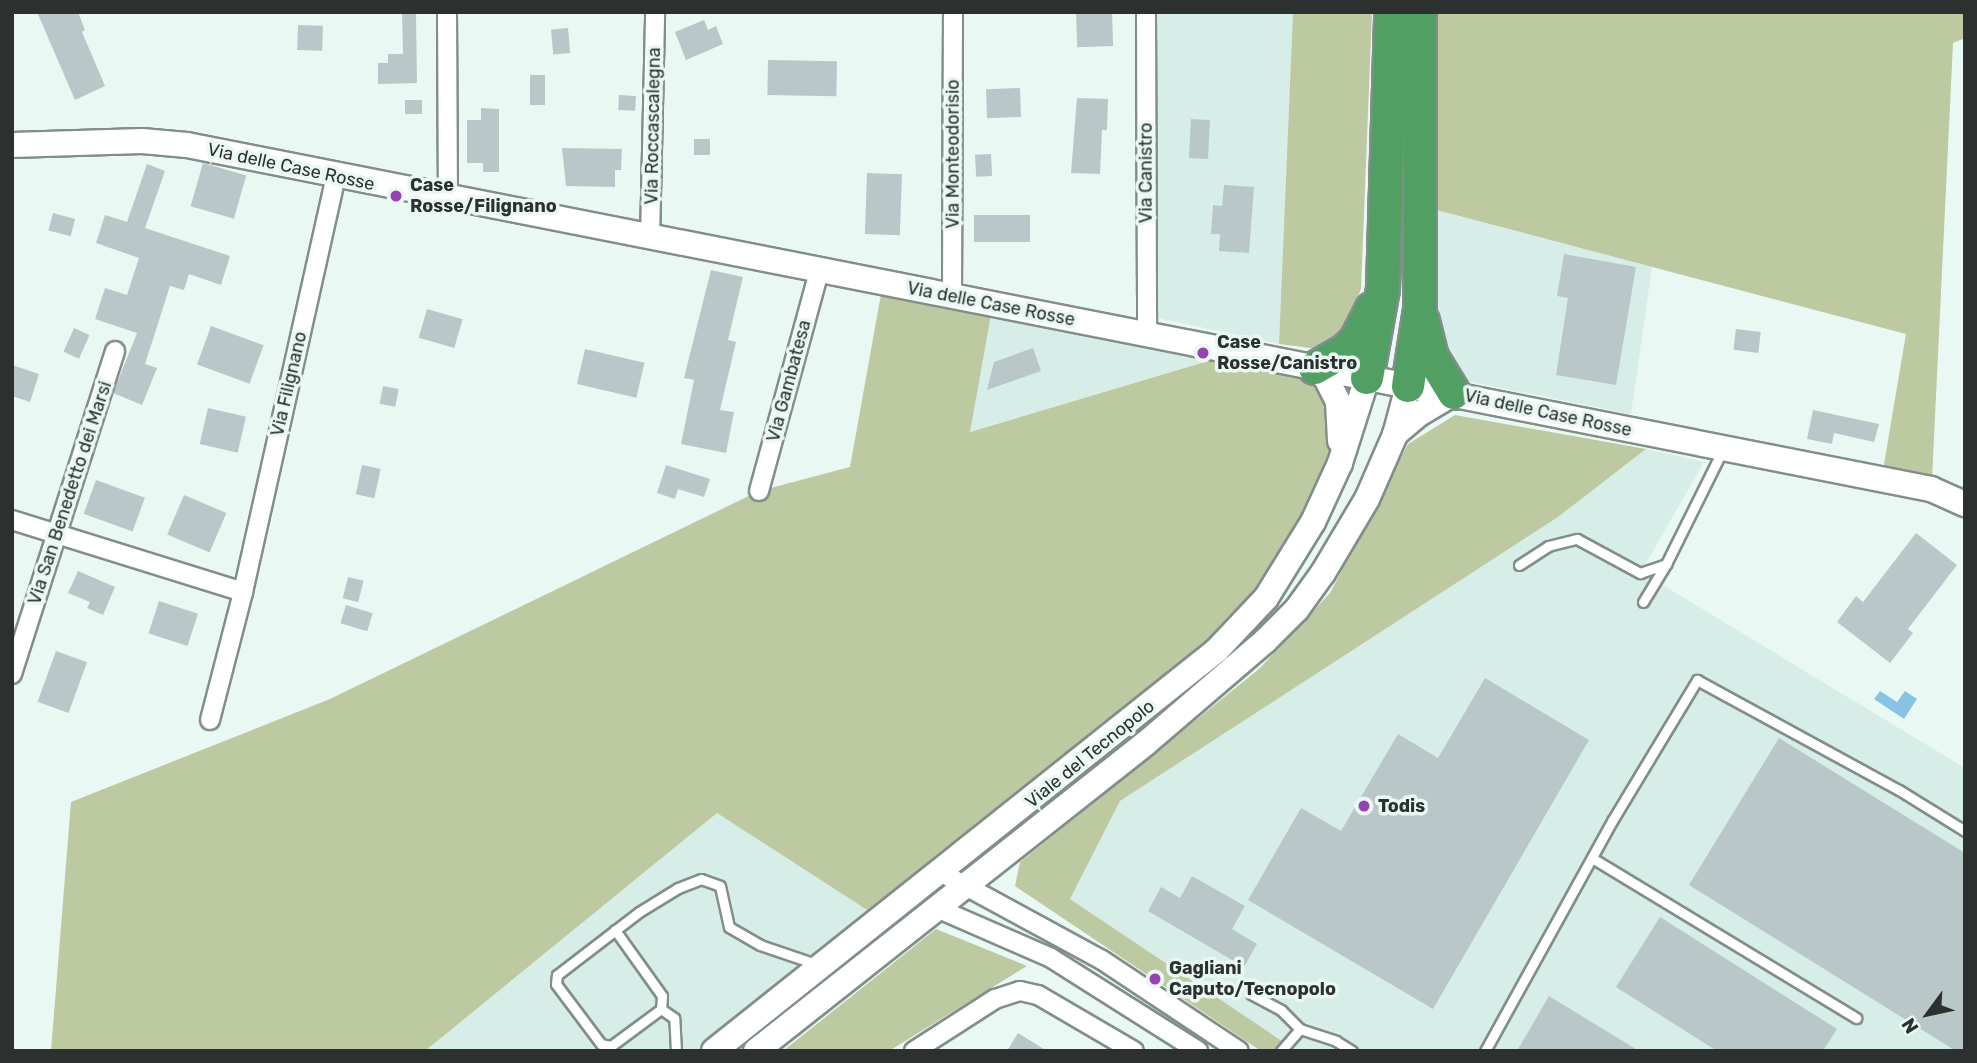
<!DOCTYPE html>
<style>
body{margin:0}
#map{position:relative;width:1977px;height:1063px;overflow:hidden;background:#eaf8f4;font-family:Rubik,sans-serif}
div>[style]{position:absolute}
.built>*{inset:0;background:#d7ede7}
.green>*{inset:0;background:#bcc9a1}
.water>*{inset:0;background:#88c3e4}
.building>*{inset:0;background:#b9c7c9;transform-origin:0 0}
.roads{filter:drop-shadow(2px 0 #818e8a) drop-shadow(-2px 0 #818e8a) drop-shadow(0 2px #818e8a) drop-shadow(0 -2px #818e8a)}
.lane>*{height:9px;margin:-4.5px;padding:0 4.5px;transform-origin:4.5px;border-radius:4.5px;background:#fff}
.street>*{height:18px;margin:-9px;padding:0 9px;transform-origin:9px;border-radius:9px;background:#fff}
.secondary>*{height:24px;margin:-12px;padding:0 12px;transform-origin:12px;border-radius:12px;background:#fff}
.highway>*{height:32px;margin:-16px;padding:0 16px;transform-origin:16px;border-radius:16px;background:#529f64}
.dots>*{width:19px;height:19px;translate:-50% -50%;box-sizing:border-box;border:4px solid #eaf8f4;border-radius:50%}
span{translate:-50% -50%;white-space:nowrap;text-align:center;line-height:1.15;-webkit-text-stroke:7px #eaf8f4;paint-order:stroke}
.street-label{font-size:18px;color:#2c3130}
.poi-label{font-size:18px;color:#2c3130;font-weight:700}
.left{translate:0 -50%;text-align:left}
.frame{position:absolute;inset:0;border:14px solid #2c3130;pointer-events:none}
.north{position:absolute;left:1893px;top:979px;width:70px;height:70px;-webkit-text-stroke:5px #eaf8f4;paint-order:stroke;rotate:237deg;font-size:19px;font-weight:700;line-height:28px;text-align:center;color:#2c3130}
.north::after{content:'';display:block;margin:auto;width:24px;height:32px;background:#2c3130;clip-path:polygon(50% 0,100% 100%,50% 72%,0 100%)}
</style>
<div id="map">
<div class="built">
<div style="clip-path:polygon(1157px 12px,1293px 12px,1279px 344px,1158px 318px)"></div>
<div style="clip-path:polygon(1429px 208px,1652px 267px,1631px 414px,1457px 379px,1434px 325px)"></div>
<div style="clip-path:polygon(991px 318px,1220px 357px,969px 432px)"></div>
<div style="clip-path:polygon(1646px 449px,1704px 462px,1641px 572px,1965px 768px,1965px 1051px,1297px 1051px,1070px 899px,1120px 801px,1558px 517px)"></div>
<div style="clip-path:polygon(717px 813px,881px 919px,715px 1051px,425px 1051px)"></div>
</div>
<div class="green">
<div style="clip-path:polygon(1293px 12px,1372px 12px,1361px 289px,1343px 332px,1318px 349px,1279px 344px)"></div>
<div style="clip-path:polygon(1428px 12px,1965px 12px,1965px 38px,1953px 43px,1932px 479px,1883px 470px,1906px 334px,1429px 208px)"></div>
<div style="clip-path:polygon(883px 283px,993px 304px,970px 432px,1238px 352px,1367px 378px,1266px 598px,881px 919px,717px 813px,425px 1051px,51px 1051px,71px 802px,330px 699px,759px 491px,850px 467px)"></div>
<div style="clip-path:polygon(1455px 415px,1646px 449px,1558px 517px,1120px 801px,1070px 899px,1297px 1051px,1261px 1051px,1015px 886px,1020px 862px,1259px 669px,1330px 593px,1408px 444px)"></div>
<div style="clip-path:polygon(936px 929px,1027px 966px,889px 1051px,783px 1051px)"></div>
</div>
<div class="water">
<div style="clip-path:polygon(1880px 691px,1897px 702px,1905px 691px,1917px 699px,1904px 719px,1874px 699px)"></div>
</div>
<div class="building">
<div style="clip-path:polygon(37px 12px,78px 12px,85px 30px,82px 32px,105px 86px,75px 100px)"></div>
<div style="clip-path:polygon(402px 12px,416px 12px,417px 83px,378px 84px,378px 63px,388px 63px,388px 54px,403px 54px)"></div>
<div style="left:1112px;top:12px;width:34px;height:36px;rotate:88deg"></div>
<div style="clip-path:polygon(704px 20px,708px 30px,716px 26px,723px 44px,686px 60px,675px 32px)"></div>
<div style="left:298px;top:25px;width:25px;height:25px;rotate:2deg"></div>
<div style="left:568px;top:28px;width:25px;height:17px;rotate:85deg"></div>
<div style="left:768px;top:60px;width:69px;height:35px;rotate:1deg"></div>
<div style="left:530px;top:75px;width:15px;height:30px"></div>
<div style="left:1020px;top:88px;width:29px;height:34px;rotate:88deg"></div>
<div style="left:619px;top:95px;width:17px;height:15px;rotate:3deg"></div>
<div style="clip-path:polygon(1077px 98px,1108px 99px,1107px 130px,1102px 130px,1100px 174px,1071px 173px)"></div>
<div style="left:405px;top:100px;width:17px;height:14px"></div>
<div style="clip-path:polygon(481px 108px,499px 109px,499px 172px,483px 172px,483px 163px,467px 163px,467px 120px,481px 120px)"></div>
<div style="left:1191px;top:119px;width:19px;height:39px;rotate:3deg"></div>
<div style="left:694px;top:139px;width:16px;height:16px"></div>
<div style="clip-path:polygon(562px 148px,622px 149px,621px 170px,615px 170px,615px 187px,566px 186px)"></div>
<div style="left:991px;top:154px;width:22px;height:16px;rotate:87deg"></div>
<div style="left:203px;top:163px;width:45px;height:45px;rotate:16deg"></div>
<div style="clip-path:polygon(147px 164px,165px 171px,145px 228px,230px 256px,221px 285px,189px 274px,184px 290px,170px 286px,145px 364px,157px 368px,142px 405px,113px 393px,137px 333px,95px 319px,105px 288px,127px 295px,139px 258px,96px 243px,105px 215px,127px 222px)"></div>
<div style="left:867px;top:173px;width:35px;height:61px;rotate:2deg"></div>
<div style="clip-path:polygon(1224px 185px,1254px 187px,1249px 253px,1219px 251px,1220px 234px,1211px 234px,1213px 205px,1222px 206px)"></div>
<div style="left:53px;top:213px;width:23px;height:18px;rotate:15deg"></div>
<div style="left:974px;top:215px;width:56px;height:27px"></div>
<div style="clip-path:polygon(1564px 254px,1636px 267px,1616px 385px,1556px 375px,1568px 298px,1557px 296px)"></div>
<div style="clip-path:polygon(711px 270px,743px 277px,728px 340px,736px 342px,720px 410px,734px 412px,726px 453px,681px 444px,694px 380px,684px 378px)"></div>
<div style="left:427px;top:309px;width:37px;height:30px;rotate:16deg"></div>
<div style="left:211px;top:326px;width:56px;height:41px;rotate:20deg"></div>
<div style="left:74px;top:328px;width:17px;height:26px;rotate:24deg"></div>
<div style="left:1736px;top:329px;width:25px;height:21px;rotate:7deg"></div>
<div style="clip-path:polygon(1033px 348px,1041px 371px,987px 390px,994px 362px)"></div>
<div style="left:585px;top:349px;width:61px;height:36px;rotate:13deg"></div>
<div style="clip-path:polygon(12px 365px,39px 374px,30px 402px,12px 396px)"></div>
<div style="left:383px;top:386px;width:16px;height:18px;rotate:11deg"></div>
<div style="left:208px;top:408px;width:39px;height:37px;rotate:13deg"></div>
<div style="clip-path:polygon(1813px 410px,1879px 424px,1874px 442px,1834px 433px,1832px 444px,1807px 439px)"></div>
<div style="left:362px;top:465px;width:19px;height:30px;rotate:12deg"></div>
<div style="clip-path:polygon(666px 465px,710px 479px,704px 497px,678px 489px,675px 499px,657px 493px)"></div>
<div style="left:96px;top:480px;width:52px;height:36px;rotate:20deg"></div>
<div style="left:184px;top:495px;width:46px;height:43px;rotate:23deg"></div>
<div style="clip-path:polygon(1916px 533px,1957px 565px,1908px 629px,1913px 633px,1890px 663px,1837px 622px,1856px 596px,1863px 602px)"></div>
<div style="clip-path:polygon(78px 571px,115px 587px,103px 615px,87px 608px,90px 602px,68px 593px)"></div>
<div style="left:348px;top:577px;width:16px;height:22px;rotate:14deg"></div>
<div style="left:159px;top:601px;width:41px;height:34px;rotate:18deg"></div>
<div style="left:346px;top:605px;width:28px;height:19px;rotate:17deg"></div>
<div style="left:56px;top:651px;width:33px;height:54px;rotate:20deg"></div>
<div style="clip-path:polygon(1485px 678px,1589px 740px,1433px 1009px,1248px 900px,1301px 808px,1341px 831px,1398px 734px,1438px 758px)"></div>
<div style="clip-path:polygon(1779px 738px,1965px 853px,1965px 1051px,1956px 1051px,1689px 885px)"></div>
<div style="clip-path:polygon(1192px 876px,1245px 906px,1232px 929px,1257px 944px,1244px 967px,1148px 911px,1161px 887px,1180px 898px)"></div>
<div style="clip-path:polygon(1660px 917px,1837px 1029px,1823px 1051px,1717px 1051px,1616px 987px)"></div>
<div style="clip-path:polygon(1549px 996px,1639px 1051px,1517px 1051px)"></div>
<div style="clip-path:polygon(1018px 1033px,1047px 1051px,1007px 1051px)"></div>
</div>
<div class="roads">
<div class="lane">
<div style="left:1519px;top:565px;width:35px;rotate:-33deg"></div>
<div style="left:1548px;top:546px;width:30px;rotate:-14deg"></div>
<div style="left:1577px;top:539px;width:72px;rotate:28.4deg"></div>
<div style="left:1640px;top:573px;width:28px;rotate:-19deg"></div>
<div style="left:1666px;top:564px;width:126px;rotate:-63.6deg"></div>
<div style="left:1643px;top:602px;width:44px;rotate:-58.8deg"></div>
<div style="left:1592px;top:858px;width:309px;rotate:31.2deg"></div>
<div style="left:615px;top:930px;width:81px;rotate:54.5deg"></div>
<div style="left:662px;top:996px;width:13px;rotate:94deg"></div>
<div style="left:1251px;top:994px;width:34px;rotate:28deg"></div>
<div style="left:1281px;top:1010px;width:27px;rotate:45deg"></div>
<div style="left:1300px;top:1029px;width:29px;rotate:131deg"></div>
<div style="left:1300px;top:1029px;width:38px;rotate:18deg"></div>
<div style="left:1336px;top:1041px;width:19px;rotate:32deg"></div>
<div style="left:676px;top:1051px;width:33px;rotate:-93deg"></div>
<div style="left:674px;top:1018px;width:16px;rotate:-145deg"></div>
<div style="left:661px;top:1009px;width:62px;rotate:143.5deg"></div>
<div style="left:611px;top:1046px;width:10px;rotate:-169deg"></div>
<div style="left:601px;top:1044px;width:75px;rotate:-126.9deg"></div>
<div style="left:556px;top:984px;width:9px;rotate:-84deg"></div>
<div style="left:557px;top:975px;width:103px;rotate:-37.5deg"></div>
<div style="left:639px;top:912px;width:46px;rotate:-31.6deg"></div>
<div style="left:678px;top:888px;width:25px;rotate:-21deg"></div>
<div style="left:701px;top:879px;width:20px;rotate:20deg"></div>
<div style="left:720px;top:886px;width:42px;rotate:77.6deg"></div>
<div style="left:729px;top:927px;width:36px;rotate:30deg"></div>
<div style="left:760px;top:945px;width:59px;rotate:18.7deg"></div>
<div style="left:1485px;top:1051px;width:263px;rotate:-61.1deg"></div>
<div style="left:1612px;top:821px;width:165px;rotate:-58.9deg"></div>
<div style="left:1697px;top:680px;width:230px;rotate:28.6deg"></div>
<div style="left:1899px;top:790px;width:78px;rotate:31.8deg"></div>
</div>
<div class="street">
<div style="left:447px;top:12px;width:187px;rotate:89.7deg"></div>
<div style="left:1146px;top:12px;width:321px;rotate:89.8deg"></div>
<div style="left:650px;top:239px;width:227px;rotate:-88.7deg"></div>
<div style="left:952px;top:296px;width:284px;rotate:-89.8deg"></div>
<div style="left:759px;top:491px;width:228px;rotate:-74.7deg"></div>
<div style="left:12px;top:520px;width:242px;rotate:17.3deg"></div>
<div style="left:12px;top:674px;width:339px;rotate:-72.3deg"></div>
<div style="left:210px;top:720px;width:132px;rotate:-75.5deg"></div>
<div style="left:243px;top:592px;width:425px;rotate:-77.4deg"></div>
<div style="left:940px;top:872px;width:184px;rotate:28.5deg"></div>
<div style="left:1102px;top:960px;width:164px;rotate:33.6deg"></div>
<div style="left:939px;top:909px;width:122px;rotate:23.6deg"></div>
<div style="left:1051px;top:958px;width:174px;rotate:32.3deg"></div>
<div style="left:914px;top:1051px;width:96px;rotate:-32.7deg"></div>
<div style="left:995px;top:999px;width:26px;rotate:-18deg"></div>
<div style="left:1020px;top:991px;width:18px;rotate:13deg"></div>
<div style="left:1038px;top:995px;width:111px;rotate:30.3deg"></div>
</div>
<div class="secondary">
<div style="left:12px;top:145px;width:130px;rotate:-1.8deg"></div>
<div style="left:142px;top:141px;width:45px;rotate:5.1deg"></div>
<div style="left:187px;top:145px;width:1778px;rotate:11.16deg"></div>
<div style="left:1931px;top:489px;width:37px;rotate:24deg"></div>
<div style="left:1315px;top:368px;width:15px;rotate:42deg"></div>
<div style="left:1326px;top:378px;width:27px;rotate:63deg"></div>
<div style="left:1338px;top:402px;width:39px;rotate:87deg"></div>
<div style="left:1395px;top:434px;width:31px;rotate:-40deg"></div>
<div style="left:1419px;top:414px;width:41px;rotate:-31deg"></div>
<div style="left:714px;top:1051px;width:643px;rotate:-38.56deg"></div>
<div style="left:1217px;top:650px;width:71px;rotate:-46.7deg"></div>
<div style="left:1266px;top:598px;width:89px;rotate:-58.3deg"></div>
<div style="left:1313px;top:522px;width:65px;rotate:-65.4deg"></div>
<div style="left:1340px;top:463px;width:89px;rotate:-72.4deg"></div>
<div style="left:756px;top:1051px;width:497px;rotate:-38.3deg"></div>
<div style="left:1146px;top:743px;width:157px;rotate:-40.6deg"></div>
<div style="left:1265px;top:641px;width:45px;rotate:-45deg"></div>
<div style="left:1297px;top:609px;width:44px;rotate:-54.2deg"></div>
<div style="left:1323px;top:573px;width:86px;rotate:-59.3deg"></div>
<div style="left:1367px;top:499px;width:70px;rotate:-66.4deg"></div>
<div style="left:1395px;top:435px;width:51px;rotate:-75.1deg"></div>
</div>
<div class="highway">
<div style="left:1423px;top:321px;width:37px;rotate:76deg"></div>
<div style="left:1432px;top:357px;width:42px;rotate:58.6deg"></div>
<div style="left:1315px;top:368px;width:36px;rotate:-30deg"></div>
<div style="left:1346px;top:350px;width:14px;rotate:-45deg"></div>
<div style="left:1356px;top:340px;width:35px;rotate:-63deg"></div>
<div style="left:1367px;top:378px;width:90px;rotate:-79.8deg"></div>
<div style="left:1383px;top:289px;width:277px;rotate:-88.3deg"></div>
<div style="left:1408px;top:386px;width:78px;rotate:-81.1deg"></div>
<div style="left:1420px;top:309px;width:297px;rotate:-90deg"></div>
</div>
</div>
<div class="dots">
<div style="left:396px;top:196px;background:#9643b1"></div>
<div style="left:1203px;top:353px;background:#9643b1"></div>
<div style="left:1364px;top:806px;background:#9643b1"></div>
<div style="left:1155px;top:979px;background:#9643b1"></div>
</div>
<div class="street-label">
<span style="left:653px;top:126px;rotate:-89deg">Via Roccascalegna</span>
<span style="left:953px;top:154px;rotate:-90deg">Via Monteodorisio</span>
<span style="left:291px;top:167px;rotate:12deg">Via delle Case Rosse</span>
<span style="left:1146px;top:173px;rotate:-90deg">Via Canistro</span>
<span style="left:991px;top:304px;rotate:11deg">Via delle Case Rosse</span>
<span style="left:789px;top:381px;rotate:-75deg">Via Gambatesa</span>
<span style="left:289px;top:384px;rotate:-77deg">Via Filignano</span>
<span style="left:1548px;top:413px;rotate:12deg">Via delle Case Rosse</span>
<span style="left:70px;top:493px;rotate:-72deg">Via San Benedetto dei Marsi</span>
<span style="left:1090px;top:754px;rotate:-39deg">Viale del Tecnopolo</span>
</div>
<div class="poi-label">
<span class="left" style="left:410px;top:196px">Case<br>Rosse/Filignano</span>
<span class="left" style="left:1217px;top:353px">Case<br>Rosse/Canistro</span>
<span class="left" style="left:1378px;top:806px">Todis</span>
<span class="left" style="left:1169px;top:979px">Gagliani<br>Caputo/Tecnopolo</span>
</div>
<div class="frame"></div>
<div class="north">N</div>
</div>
